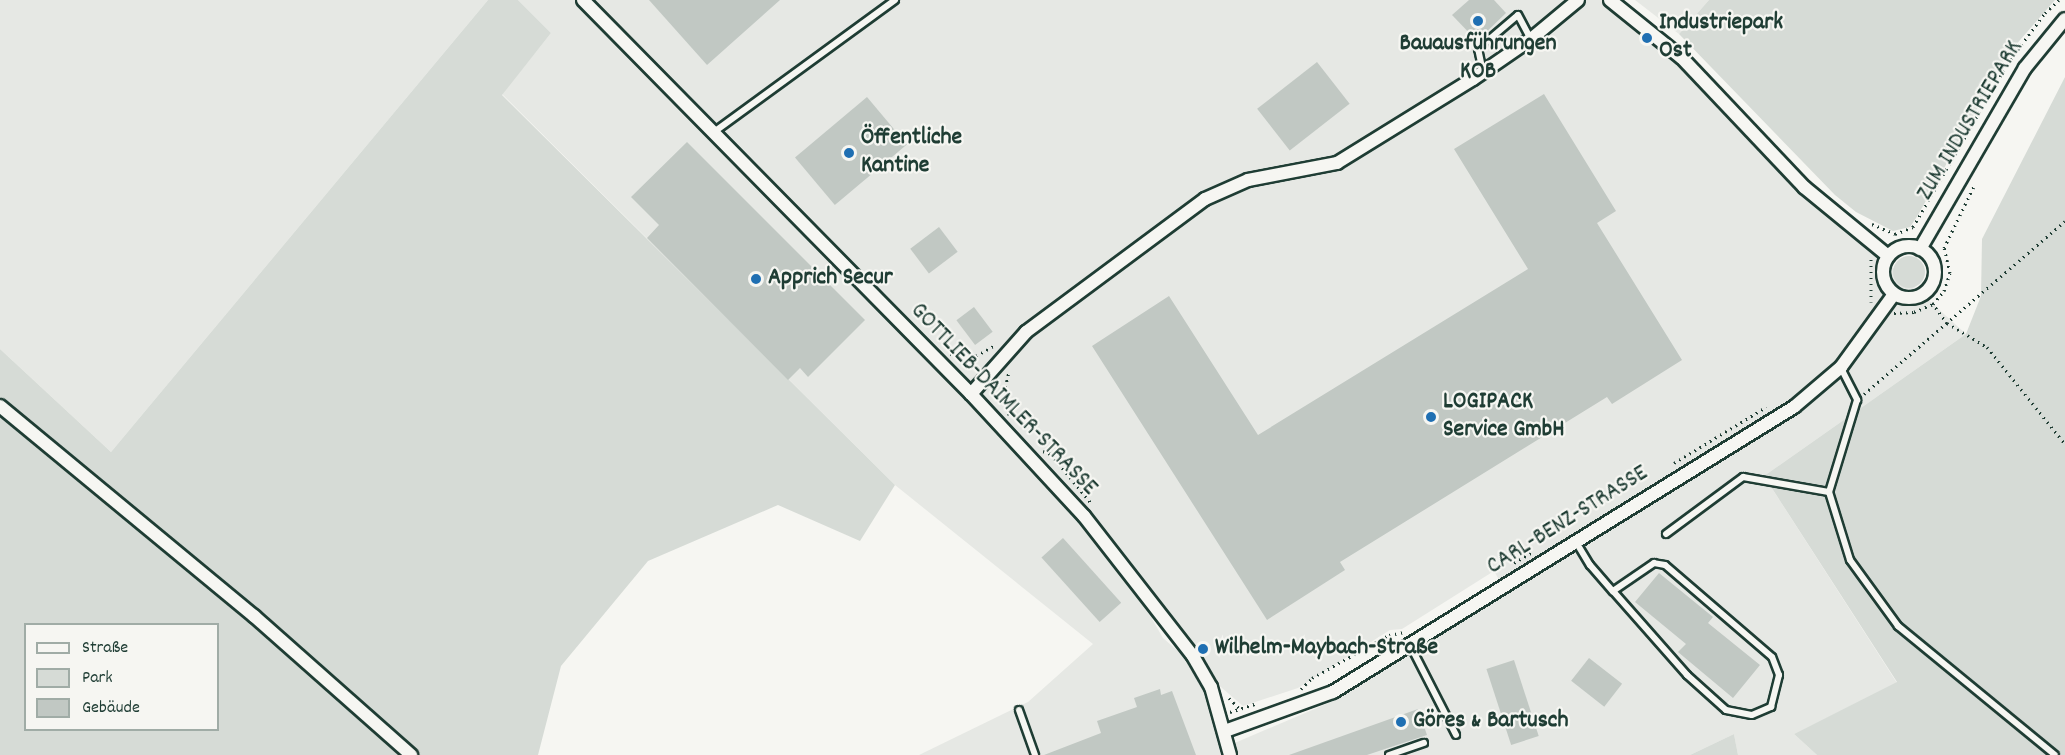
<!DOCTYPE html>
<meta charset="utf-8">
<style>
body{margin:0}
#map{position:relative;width:2065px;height:755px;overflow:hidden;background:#f6f6f2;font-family:Dekko,sans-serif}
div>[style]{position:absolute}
.built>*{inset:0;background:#e6e8e4}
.green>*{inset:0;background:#d6dbd6}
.round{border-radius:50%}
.building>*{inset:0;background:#c1c8c3;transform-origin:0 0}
.path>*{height:3px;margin-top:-1.5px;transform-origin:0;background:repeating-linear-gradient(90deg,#1f3d34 0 1.5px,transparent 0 6px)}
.roads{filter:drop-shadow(2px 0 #1f3d34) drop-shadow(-2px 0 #1f3d34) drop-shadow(0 2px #1f3d34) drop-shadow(0 -2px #1f3d34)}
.service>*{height:6px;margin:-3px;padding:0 3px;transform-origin:3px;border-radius:3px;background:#f6f6f2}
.minor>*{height:12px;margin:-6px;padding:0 6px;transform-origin:6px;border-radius:6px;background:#f6f6f2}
.minor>.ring{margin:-6px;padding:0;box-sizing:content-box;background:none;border:12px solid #f6f6f2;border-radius:50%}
.dots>*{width:16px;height:16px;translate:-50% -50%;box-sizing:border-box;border:3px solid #f6f6f2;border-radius:50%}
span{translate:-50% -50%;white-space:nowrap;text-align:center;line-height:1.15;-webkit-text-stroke:4.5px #f6f6f2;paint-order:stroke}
.poi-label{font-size:24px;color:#1f3d34;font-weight:700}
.left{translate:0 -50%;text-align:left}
.street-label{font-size:24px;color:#1f3d34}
.legend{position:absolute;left:24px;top:623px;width:195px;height:108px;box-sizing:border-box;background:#f6f6f2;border:2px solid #a0aca6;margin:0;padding:8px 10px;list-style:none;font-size:18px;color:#1f3d34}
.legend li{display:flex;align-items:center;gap:12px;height:30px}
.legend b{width:30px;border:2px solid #a0aca6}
</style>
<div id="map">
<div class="built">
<div style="clip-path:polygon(0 0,488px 0,111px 452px,0 349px)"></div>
<div style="clip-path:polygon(evenodd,518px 0,1606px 0,1715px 91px,1804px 187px,1966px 334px,1764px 476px,1897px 683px,1794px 734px,1817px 755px,1738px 755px,1734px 734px,1690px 755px,919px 755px,1028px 702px,1093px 644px,895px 485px,502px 94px,551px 33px,518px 0,1494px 571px,1507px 594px,1338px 699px,1223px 748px,1203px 690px,1186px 658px,1163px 638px,1152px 619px,1163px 614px,1201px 670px,1243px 706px,1298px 688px,1390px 630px,1402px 629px,1494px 571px)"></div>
<div style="clip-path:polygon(1635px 0,1709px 0,1679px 34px)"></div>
</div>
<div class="green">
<div style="clip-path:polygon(evenodd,488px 0,518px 0,551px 33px,502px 95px,895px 485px,860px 541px,778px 505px,648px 561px,561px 666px,538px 755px,0 755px,0 349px,111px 452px,488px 0,26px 624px,218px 624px,218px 730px,26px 730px,26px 624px)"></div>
<div style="clip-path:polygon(1709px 0,2055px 0,2007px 55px,1918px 215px,1910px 227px,1893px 231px,1856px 212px,1835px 195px,1679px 34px)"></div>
<div style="clip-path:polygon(2065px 77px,2065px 755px,1817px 755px,1794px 734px,1897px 682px,1764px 476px,1966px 334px,1981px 296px,1982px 239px)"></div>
<div class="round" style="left:1893px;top:256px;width:32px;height:32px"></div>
<div style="clip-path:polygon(1734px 734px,1738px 755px,1690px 755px)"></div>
</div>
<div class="building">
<div style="clip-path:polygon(649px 0,780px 0,707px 65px)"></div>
<div style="clip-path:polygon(1469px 0,1494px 0,1506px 13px,1477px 41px,1452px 15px)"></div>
<div style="left:1317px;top:62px;width:53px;height:76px;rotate:52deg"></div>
<div style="clip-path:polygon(1544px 94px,1616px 211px,1597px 223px,1682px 360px,1612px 404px,1607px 397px,1340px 562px,1345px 570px,1267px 620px,1092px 346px,1169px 296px,1258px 435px,1528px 269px,1454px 149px)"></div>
<div style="left:867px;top:97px;width:62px;height:94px;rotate:50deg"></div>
<div style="clip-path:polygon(687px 142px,865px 320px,808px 377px,800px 368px,788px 380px,647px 238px,659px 225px,631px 197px)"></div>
<div style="left:939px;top:227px;width:31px;height:36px;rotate:53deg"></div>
<div style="left:974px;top:307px;width:31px;height:22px;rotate:53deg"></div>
<div style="left:1063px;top:538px;width:87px;height:29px;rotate:48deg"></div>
<div style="clip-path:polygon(1659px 573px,1713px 617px,1708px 623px,1760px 665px,1733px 698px,1678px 652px,1686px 644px,1635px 602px)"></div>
<div style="left:1589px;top:658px;width:42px;height:29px;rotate:38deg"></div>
<div style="left:1514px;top:660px;width:80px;height:29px;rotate:72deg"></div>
<div style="clip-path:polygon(1160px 689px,1161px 695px,1172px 691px,1196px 755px,1044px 755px,1101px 733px,1097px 721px,1137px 707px,1134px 698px)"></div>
<div style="clip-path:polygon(1418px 709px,1427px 735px,1367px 755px,1289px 755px)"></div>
</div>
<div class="path">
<div style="left:1872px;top:224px;width:25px;rotate:23deg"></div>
<div style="left:1895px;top:234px;width:19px;rotate:-21deg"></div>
<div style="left:1913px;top:227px;width:188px;rotate:-60deg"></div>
<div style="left:2007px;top:64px;width:64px;rotate:-53.3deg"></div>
<div style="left:2045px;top:13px;width:19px;rotate:-43deg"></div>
<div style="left:1871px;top:259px;width:43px;rotate:90deg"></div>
<div style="left:1925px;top:293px;width:37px;rotate:54deg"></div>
<div style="left:1947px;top:323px;width:47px;rotate:31deg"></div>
<div style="left:1987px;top:347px;width:124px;rotate:51.2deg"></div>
<div style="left:1894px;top:313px;width:20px;rotate:-3deg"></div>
<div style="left:1914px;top:312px;width:21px;rotate:-23deg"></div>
<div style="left:1933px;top:304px;width:17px;rotate:-50deg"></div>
<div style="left:1944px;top:291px;width:19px;rotate:-72deg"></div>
<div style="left:1950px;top:273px;width:26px;rotate:-103deg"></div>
<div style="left:1944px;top:248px;width:71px;rotate:-64.2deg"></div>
<div style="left:950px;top:354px;width:26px;rotate:4deg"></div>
<div style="left:976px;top:356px;width:22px;rotate:-30deg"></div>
<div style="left:1864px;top:394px;width:265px;rotate:-40.7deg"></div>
<div style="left:1009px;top:415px;width:23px;rotate:-103deg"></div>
<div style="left:1004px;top:393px;width:22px;rotate:-77deg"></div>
<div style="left:1043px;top:451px;width:9px;rotate:21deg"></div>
<div style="left:1051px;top:454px;width:63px;rotate:50.8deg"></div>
<div style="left:1674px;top:463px;width:108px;rotate:-31.3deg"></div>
<div style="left:1514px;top:563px;width:23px;rotate:-31deg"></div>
<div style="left:1301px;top:689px;width:16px;rotate:-45deg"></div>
<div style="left:1312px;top:678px;width:88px;rotate:-29.2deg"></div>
<div style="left:1389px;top:635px;width:15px;rotate:-11deg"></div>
<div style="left:1229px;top:698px;width:16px;rotate:45deg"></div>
<div style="left:1230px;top:712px;width:26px;rotate:-18deg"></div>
</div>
<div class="roads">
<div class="service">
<div style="left:1483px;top:72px;width:24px;rotate:-102deg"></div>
<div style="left:1478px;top:49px;width:52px;rotate:-40.4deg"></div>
<div style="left:1518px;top:15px;width:27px;rotate:62deg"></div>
<div style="left:714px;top:132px;width:224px;rotate:-36.1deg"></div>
<div style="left:1841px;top:368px;width:36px;rotate:63deg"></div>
<div style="left:1857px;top:400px;width:96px;rotate:106.9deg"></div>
<div style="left:1829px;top:492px;width:71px;rotate:72.8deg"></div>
<div style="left:1850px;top:560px;width:82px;rotate:54deg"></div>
<div style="left:1898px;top:626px;width:203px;rotate:39.4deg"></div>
<div style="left:1666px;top:534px;width:96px;rotate:-36.5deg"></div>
<div style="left:1743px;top:477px;width:87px;rotate:9.9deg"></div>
<div style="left:1576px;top:542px;width:27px;rotate:59deg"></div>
<div style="left:1590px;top:565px;width:35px;rotate:49deg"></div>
<div style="left:1613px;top:591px;width:112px;rotate:48.6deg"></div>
<div style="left:1687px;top:675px;width:52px;rotate:41.9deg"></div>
<div style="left:1726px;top:710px;width:26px;rotate:11deg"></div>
<div style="left:1752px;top:715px;width:21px;rotate:-23deg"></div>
<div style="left:1771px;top:707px;width:33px;rotate:-76deg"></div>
<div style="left:1779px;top:675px;width:19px;rotate:-111deg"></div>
<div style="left:1772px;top:657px;width:141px;rotate:-139.3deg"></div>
<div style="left:1665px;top:565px;width:11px;rotate:-170deg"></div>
<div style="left:1654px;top:563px;width:50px;rotate:145.7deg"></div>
<div style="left:1410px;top:645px;width:101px;rotate:62.9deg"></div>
<div style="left:1019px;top:710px;width:48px;rotate:70.4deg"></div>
<div style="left:1389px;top:755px;width:37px;rotate:-19deg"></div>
</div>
<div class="minor">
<div style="left:583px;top:0;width:553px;rotate:45.44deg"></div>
<div style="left:971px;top:394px;width:166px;rotate:47.2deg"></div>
<div style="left:1084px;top:516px;width:177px;rotate:52.1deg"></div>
<div style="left:1193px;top:656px;width:36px;rotate:60deg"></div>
<div style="left:1211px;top:687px;width:71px;rotate:74.4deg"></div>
<div style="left:1610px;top:0;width:92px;rotate:38.9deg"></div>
<div style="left:1682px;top:58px;width:178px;rotate:46.6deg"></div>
<div style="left:1804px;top:187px;width:109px;rotate:39.4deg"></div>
<div class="ring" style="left:1883px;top:246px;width:40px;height:40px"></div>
<div style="left:1920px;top:249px;width:209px;rotate:-59.9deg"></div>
<div style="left:2025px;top:68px;width:63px;rotate:-50.8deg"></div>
<div style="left:971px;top:394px;width:83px;rotate:-48.4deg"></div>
<div style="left:1026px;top:332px;width:223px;rotate:-36.6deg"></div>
<div style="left:1205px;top:199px;width:47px;rotate:-23.8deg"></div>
<div style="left:1248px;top:180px;width:91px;rotate:-10.8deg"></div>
<div style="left:1337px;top:163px;width:160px;rotate:-31.7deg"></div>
<div style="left:1473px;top:79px;width:70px;rotate:-34.6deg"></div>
<div style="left:1531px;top:39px;width:61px;rotate:-39.7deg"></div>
<div style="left:0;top:406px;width:330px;rotate:39.6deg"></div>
<div style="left:254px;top:616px;width:210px;rotate:41.5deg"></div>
<div style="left:1225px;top:731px;width:115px;rotate:-19.9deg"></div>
<div style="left:1333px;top:692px;width:542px;rotate:-31.73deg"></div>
<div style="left:1794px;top:407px;width:62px;rotate:-40.4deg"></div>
<div style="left:1841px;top:367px;width:90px;rotate:-54deg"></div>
</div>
</div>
<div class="dots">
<div style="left:1478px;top:21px;background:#1f6fb2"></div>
<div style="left:1647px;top:38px;background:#1f6fb2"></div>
<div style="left:849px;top:153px;background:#1f6fb2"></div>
<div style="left:756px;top:279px;background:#1f6fb2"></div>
<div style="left:1431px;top:417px;background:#1f6fb2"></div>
<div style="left:1203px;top:649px;background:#1f6fb2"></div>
<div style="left:1401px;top:722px;background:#1f6fb2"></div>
</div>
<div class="poi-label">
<span class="left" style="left:1659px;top:38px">Industriepark<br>Ost</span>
<span style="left:1478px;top:59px">Bauausführungen<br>KOB</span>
<span class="left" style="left:861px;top:153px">Öffentliche<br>Kantine</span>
<span class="left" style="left:768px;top:279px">Apprich Secur</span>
<span class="left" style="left:1443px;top:417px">LOGIPACK<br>Service GmbH</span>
<span class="left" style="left:1215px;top:649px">Wilhelm-Maybach-Straße</span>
<span class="left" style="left:1413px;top:722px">Göres &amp; Bartusch</span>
</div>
<div class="street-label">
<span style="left:1971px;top:121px;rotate:-59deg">ZUM INDUSTRIEPARK</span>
<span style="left:1003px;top:400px;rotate:46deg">GOTTLIEB-DAIMLER-STRASSE</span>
<span style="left:1568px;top:521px;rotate:-32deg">CARL-BENZ-STRASSE</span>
</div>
<ul class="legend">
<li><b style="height:8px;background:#f6f6f2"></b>Straße</li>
<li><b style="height:16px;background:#d6dbd6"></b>Park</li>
<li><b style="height:16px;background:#c1c8c3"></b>Gebäude</li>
</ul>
</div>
